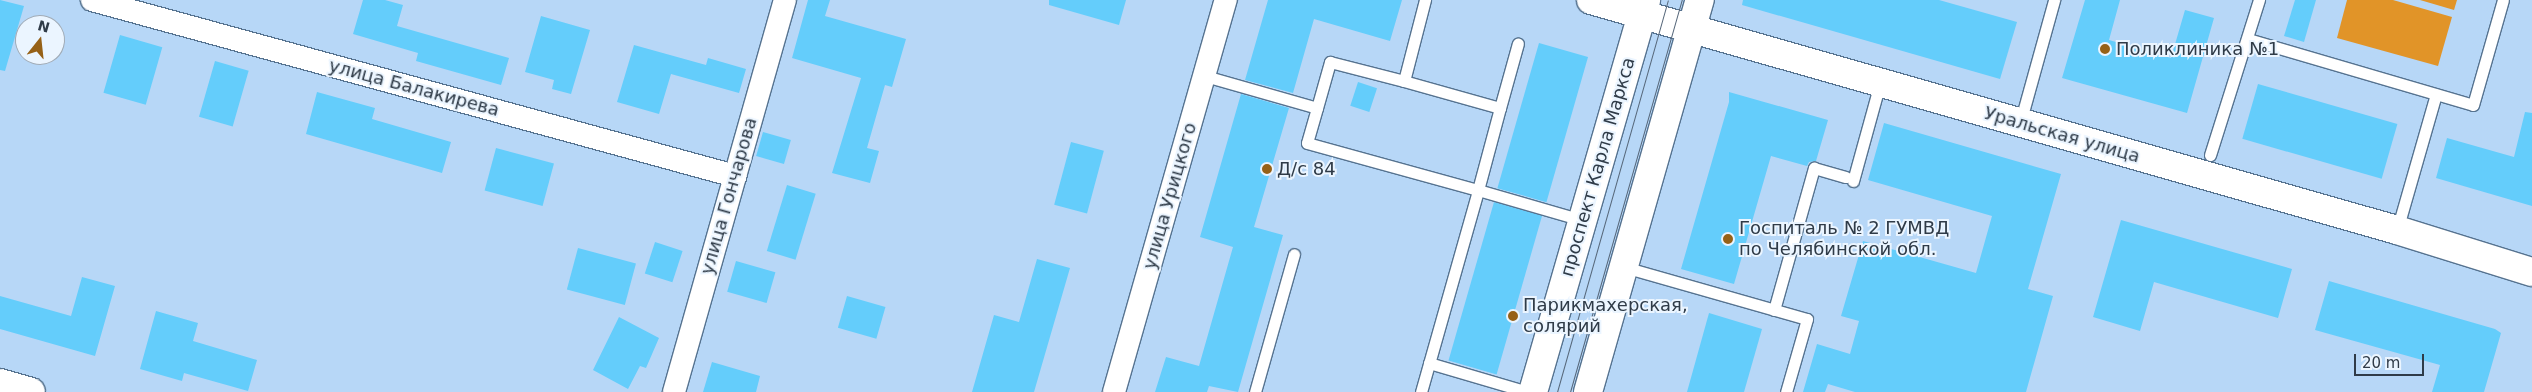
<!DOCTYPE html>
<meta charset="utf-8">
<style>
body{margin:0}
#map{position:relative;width:2532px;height:392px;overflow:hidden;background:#b7d7f7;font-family:"DejaVu Sans",sans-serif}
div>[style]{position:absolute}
.green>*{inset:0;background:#e19428}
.building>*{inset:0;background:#64cdfb;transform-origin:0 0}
.roads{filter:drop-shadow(1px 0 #567390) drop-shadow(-1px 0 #567390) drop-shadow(0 1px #567390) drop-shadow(0 -1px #567390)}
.service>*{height:11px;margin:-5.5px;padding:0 5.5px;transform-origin:5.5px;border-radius:5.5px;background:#fff}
.minor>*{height:22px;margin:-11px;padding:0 11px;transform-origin:11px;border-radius:11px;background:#fff}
.tertiary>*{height:28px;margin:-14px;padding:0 14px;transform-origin:14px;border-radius:14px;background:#fff}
.secondary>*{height:28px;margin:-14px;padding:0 14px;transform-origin:14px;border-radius:14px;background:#fff}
.tram>*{height:1px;margin:-0.5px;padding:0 0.5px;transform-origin:0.5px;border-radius:0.5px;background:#57687b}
.dots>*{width:14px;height:14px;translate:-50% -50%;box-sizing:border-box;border:2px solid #ebf5ff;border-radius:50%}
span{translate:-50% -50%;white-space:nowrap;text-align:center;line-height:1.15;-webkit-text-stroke:4px #ebf5ff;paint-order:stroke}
.poi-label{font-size:18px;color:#2f3b48}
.left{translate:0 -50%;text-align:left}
.street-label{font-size:18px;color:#2f3b48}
.north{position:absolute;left:15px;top:15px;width:50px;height:50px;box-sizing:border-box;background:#ebf5ff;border:1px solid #a0abb6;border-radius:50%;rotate:16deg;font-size:14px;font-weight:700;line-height:20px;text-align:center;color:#2f3b48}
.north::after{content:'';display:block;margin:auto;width:18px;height:22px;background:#966117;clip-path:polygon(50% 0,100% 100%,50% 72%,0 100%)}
.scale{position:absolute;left:2354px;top:354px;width:70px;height:22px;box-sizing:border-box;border:2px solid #2f3b48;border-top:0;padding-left:6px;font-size:15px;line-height:18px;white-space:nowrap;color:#2f3b48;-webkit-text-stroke:4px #ebf5ff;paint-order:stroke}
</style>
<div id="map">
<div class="green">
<div style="clip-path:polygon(2347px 0,2393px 0,2452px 17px,2438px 66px,2337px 38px)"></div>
<div style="clip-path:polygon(2420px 0,2457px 0,2454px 10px)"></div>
</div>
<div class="building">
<div style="clip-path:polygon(0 0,24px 6px,5px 71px,0 70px)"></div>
<div style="clip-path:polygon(363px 0,385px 0,403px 5px,397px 26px,509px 58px,501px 85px,416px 61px,418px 53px,353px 34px)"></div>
<div style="clip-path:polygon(808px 0,830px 0,825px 16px,906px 39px,892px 87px,885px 85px,867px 148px,879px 151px,870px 183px,832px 173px,861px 78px,792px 58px)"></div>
<div style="clip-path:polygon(1049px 0,1126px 0,1119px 25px,1049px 5px)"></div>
<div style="clip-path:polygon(1268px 0,1402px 0,1390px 41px,1314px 19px,1293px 93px,1245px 80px)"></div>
<div style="clip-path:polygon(1743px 0,1939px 0,2017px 22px,2000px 79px,1742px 5px)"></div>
<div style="clip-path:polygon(2085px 0,2120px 0,2109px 40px,2171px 58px,2185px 10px,2214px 18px,2187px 113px,2062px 78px)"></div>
<div style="clip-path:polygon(2295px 0,2316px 0,2304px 42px,2284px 36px)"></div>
<div style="clip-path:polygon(541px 16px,590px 30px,571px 94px,552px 89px,554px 80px,525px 72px)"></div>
<div style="left:120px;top:35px;width:44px;height:60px;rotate:16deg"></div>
<div style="left:1539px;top:43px;width:51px;height:151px;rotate:16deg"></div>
<div style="clip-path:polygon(634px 45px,706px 65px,708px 58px,746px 69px,739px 93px,671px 74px,659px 114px,617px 102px)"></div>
<div style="left:215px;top:61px;width:35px;height:58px;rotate:16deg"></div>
<div style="left:1358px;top:82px;width:20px;height:25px;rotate:18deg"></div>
<div style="left:2258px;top:84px;width:145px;height:57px;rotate:16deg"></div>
<div style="clip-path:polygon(317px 92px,375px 108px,372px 119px,451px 142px,442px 173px,306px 134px)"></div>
<div style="clip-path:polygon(1729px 92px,1828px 120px,1816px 161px,1809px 162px,1807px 166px,1771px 156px,1734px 284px,1681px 269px,1729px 102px)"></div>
<div style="clip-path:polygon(1241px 94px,1289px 108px,1254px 227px,1283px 235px,1238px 392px,1209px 386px,1207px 392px,1155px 392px,1166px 357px,1199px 366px,1233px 247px,1200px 237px)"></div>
<div style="clip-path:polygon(2525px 112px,2532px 113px,2532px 206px,2436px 178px,2447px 138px,2514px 157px)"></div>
<div style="clip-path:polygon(1884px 123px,2061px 174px,2028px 289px,2053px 296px,2026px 392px,1855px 392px,1828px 384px,1825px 392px,1803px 392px,1817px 344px,1850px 354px,1859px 321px,1841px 316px,1863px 241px,1976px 273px,1992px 216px,1868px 180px)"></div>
<div style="left:763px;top:132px;width:29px;height:25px;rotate:16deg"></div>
<div style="left:1071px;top:142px;width:34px;height:65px;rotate:15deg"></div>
<div style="left:496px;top:148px;width:60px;height:44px;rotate:15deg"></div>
<div style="left:787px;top:185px;width:30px;height:69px;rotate:17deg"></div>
<div style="left:1494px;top:202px;width:50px;height:165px;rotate:16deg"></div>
<div style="clip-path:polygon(2121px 220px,2292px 269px,2278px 318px,2154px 282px,2140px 331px,2093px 317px)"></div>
<div style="left:655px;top:242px;width:29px;height:33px;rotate:18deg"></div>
<div style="left:578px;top:248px;width:60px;height:43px;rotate:15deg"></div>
<div style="clip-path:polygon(1037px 259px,1070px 268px,1034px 392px,972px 392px,994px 315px,1019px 322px)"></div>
<div style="left:736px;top:261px;width:41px;height:32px;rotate:16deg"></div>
<div style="clip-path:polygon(82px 277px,115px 286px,95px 356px,0 329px,0 296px,71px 316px)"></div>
<div style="clip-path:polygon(2329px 281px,2495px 329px,2501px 333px,2484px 392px,2432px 392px,2440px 365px,2315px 330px)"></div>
<div style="left:847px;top:296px;width:40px;height:33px;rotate:16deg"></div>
<div style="clip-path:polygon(156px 311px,198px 323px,193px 341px,257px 360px,248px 391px,184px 373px,182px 381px,140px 369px)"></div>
<div style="clip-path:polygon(1709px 313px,1762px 329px,1744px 392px,1687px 392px)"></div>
<div style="clip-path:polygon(619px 317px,659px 338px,646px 368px,640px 366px,628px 389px,593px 370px)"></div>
<div style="clip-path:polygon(712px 362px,760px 376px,756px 392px,703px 392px)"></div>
</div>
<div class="roads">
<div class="service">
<div style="left:2248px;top:39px;width:234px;rotate:16.3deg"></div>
<div style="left:2473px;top:105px;width:109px;rotate:-74.1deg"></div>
<div style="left:1205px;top:76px;width:116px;rotate:15.9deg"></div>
<div style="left:1317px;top:108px;width:48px;rotate:-74.2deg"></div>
<div style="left:1330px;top:62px;width:76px;rotate:14.4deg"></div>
<div style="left:1404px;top:81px;width:84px;rotate:-75.5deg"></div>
<div style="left:1317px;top:108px;width:36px;rotate:106deg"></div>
<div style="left:1307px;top:143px;width:177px;rotate:15.4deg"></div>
<div style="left:1478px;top:190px;width:85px;rotate:-75deg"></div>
<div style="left:1500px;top:108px;width:100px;rotate:-164.3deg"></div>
<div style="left:1500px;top:108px;width:67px;rotate:-74.5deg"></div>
<div style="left:2020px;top:123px;width:128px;rotate:-74.5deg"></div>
<div style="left:2210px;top:155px;width:163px;rotate:-72.5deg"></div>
<div style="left:1853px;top:181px;width:102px;rotate:-74.6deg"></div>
<div style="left:2397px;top:230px;width:141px;rotate:-74deg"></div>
<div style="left:1624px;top:267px;width:190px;rotate:15.9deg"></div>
<div style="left:1807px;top:319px;width:76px;rotate:106deg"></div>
<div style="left:1774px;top:310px;width:148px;rotate:-74.3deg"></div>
<div style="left:1814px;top:168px;width:33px;rotate:16deg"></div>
<div style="left:1429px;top:363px;width:103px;rotate:16.3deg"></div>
<div style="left:1255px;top:392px;width:143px;rotate:-74.2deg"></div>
<div style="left:1421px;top:392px;width:210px;rotate:-74.2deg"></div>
<div style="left:1478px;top:190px;width:108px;rotate:16.1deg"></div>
</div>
<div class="minor">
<div style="left:92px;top:0;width:667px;rotate:15.31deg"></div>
<div style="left:674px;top:392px;width:407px;rotate:-74.2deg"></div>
<div style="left:1114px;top:392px;width:408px;rotate:-74.1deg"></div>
</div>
<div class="tertiary">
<div style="left:1591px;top:0;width:838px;rotate:15.93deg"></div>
<div style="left:2397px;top:230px;width:141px;rotate:17.3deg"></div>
</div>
<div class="secondary">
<div style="left:0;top:383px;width:32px;rotate:16deg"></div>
<div style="left:1533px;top:392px;width:408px;rotate:-73.9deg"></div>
<div style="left:1588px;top:392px;width:408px;rotate:-74.1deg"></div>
</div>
</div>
<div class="tram">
<div style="left:1557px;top:392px;width:407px;rotate:-74.2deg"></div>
<div style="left:1570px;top:392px;width:408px;rotate:-74.1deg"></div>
</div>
<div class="dots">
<div style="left:2105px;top:49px;background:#966117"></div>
<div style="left:1267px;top:169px;background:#966117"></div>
<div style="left:1728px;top:239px;background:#966117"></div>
<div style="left:1513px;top:316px;background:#966117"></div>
</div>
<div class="poi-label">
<span class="left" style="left:2116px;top:49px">Поликлиника №1</span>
<span class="left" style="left:1277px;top:169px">Д/с 84</span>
<span class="left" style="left:1739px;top:239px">Госпиталь № 2 ГУМВД<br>по Челябинской обл.</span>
<span class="left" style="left:1523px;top:316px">Парикмахерская,<br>солярий</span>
</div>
<div class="street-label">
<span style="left:414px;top:88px;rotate:15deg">улица Балакирева</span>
<span style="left:2062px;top:135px;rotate:16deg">Уральская улица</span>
<span style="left:1598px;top:167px;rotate:-74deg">проспект Карла Маркса</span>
<span style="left:729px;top:196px;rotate:-74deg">улица Гончарова</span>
<span style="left:1170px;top:196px;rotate:-74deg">улица Урицкого</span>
</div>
<div class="north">N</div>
<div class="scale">20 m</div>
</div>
